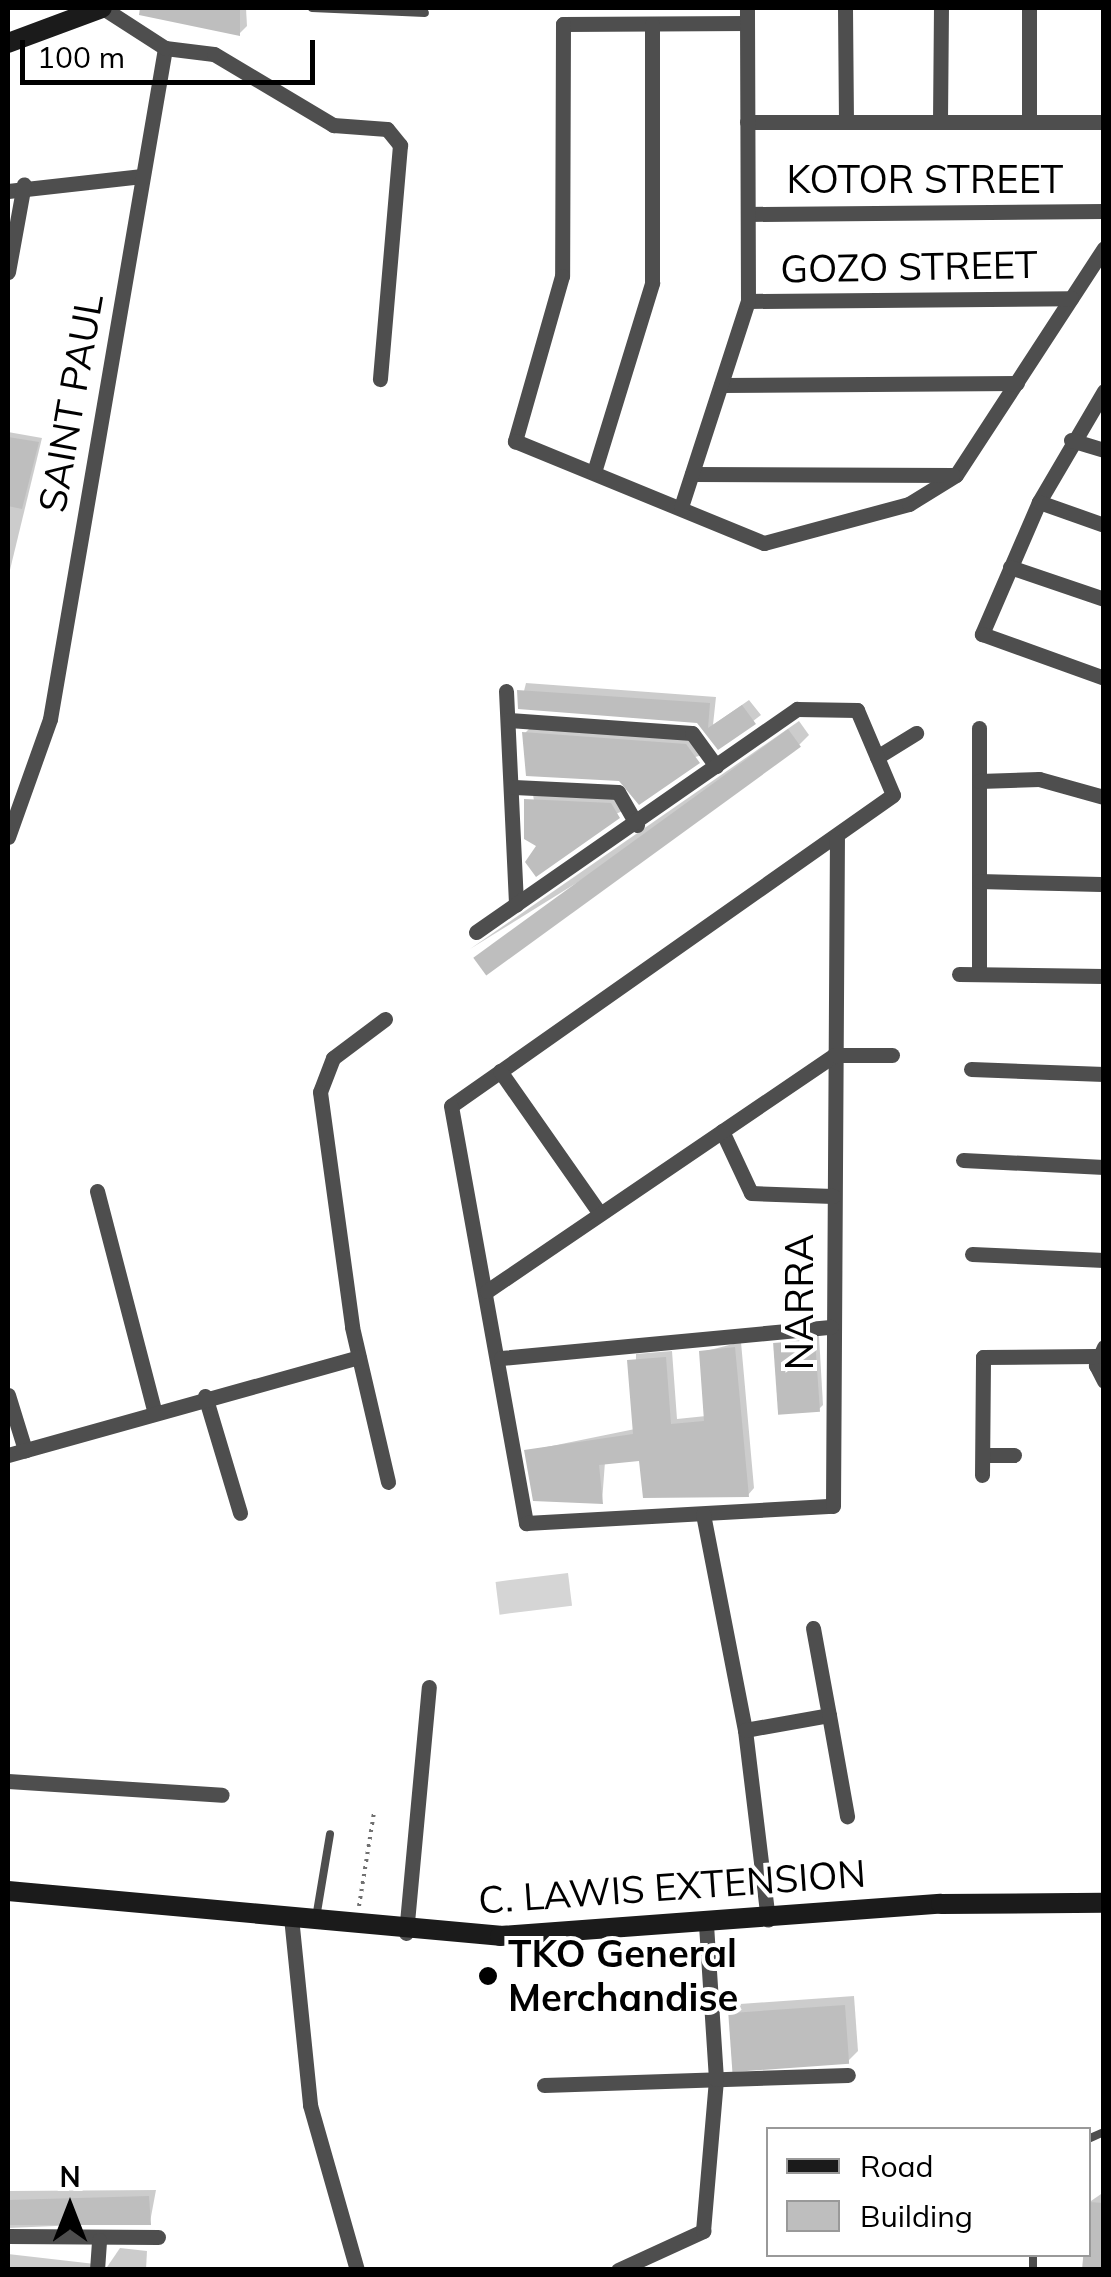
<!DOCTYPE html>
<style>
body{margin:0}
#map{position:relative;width:1111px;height:2277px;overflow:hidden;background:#fff;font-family:Mulish,sans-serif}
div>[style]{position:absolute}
.green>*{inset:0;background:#d5d5d5;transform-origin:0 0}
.shadow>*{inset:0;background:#0003}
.building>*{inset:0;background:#bebebe;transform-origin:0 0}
.path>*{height:4px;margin-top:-2px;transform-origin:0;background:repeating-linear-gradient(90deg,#707070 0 2.5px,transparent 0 7.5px)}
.lane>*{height:8px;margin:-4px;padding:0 4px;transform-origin:4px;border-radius:4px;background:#4e4e4e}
.street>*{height:15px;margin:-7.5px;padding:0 7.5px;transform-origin:7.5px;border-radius:7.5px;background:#4e4e4e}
.secondary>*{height:20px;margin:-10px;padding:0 10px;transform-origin:10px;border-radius:10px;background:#1b1b1b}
.dots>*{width:28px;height:28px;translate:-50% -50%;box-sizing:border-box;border:5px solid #fff;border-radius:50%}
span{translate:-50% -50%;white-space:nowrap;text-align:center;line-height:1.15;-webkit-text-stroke:8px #fff;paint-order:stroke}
.street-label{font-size:38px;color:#000}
.poi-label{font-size:38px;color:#000;font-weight:700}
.left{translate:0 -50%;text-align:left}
.frame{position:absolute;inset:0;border:10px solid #000;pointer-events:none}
.legend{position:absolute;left:766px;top:2127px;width:325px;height:130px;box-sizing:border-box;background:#fff;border:2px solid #999;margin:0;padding:12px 18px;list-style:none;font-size:30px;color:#000}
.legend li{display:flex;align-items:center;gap:20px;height:50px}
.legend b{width:50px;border:2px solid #999}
.north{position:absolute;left:20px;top:2157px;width:100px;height:100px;-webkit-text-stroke:8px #fff;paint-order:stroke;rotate:0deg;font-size:28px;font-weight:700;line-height:40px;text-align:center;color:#000}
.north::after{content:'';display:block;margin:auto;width:35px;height:45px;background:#000;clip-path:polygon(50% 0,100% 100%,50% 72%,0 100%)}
.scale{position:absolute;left:20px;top:40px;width:295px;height:45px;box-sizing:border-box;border:5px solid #000;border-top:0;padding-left:12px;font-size:30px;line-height:35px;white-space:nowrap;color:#000;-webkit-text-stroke:8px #fff;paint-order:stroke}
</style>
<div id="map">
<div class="green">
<div style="left:568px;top:1573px;width:33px;height:73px;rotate:83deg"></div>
</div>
<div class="shadow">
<div style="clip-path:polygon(139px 8px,246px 8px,247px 26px,240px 33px)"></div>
<div style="clip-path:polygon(8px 432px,42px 438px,9px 574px,8px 574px)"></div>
<div style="clip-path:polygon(526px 683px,716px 697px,713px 725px,749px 700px,761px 715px,719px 747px,698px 720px,520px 707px)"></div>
<div style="clip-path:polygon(799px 721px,809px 735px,799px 745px,470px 949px)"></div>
<div style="clip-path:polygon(532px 726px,694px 737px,706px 754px,621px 778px,525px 733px)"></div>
<div style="clip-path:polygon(533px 794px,618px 798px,625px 810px,540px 846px)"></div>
<div style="clip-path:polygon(819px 1336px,823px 1405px,819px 1409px,776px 1345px)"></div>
<div style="clip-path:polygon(741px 1342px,754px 1488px,748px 1495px,642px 1458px,605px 1462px,602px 1502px,527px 1451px,635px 1429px,636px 1354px,672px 1351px,677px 1419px,706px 1416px,702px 1352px)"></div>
<div style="clip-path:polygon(854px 1996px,858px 2051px,848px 2061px,730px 2014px,740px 2004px)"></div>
<div style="clip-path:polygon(156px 2190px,150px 2222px,8px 2228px,8px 2191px)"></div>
<div style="clip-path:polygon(1104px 2192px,1104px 2270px,1088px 2203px)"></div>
<div style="clip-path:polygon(120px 2248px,147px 2251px,146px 2270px,105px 2270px)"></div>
<div style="clip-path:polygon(8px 2254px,95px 2264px,102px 2270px,8px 2270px)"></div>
</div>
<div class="building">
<div style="clip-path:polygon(140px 8px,240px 8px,240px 36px,139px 15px)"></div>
<div style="clip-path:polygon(8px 437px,39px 442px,22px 509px,8px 506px)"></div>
<div style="clip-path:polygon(517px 690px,710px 703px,708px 728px,742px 705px,756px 724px,718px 750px,697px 723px,518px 709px)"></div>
<div style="left:788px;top:729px;width:22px;height:389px;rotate:54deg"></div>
<div style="clip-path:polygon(522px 732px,686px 744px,700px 763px,639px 805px,619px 781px,526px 776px)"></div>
<div style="clip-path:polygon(524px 799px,611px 803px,620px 818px,536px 877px,525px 862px,536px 846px,524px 839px)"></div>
<div style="left:815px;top:1340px;width:72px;height:42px;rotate:86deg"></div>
<div style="clip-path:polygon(735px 1347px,749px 1497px,643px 1498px,639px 1461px,599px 1465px,603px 1504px,533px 1501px,524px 1450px,633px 1434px,627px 1360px,666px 1357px,671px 1424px,704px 1421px,699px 1351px)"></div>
<div style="left:845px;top:2005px;width:59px;height:117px;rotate:86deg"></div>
<div style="clip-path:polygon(149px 2196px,151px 2225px,8px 2225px,8px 2200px)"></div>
<div style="clip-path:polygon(1088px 2202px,1104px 2203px,1104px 2270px,1082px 2270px)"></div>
</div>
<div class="path">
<div style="left:359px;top:1906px;width:95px;rotate:-80.9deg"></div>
</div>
<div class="lane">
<div style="left:312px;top:8px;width:113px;rotate:2.5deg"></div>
<div style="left:316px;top:1918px;width:85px;rotate:-80.5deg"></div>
<div style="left:1088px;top:2139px;width:17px;rotate:-24deg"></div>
<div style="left:1033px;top:2254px;width:16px;rotate:90deg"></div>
</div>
<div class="street">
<div style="left:845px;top:8px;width:113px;rotate:89.5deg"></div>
<div style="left:1029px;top:8px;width:113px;rotate:90deg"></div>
<div style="left:747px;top:23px;width:184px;rotate:179.7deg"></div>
<div style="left:563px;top:24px;width:252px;rotate:90.2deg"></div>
<div style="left:562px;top:276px;width:172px;rotate:105.9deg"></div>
<div style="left:515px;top:441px;width:269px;rotate:22.3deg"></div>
<div style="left:764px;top:543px;width:150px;rotate:-15.1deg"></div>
<div style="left:909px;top:504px;width:55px;rotate:-31.7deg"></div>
<div style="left:956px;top:475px;width:271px;rotate:-56.9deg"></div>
<div style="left:165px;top:48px;width:49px;rotate:7deg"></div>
<div style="left:214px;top:54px;width:139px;rotate:30.8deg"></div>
<div style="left:333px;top:125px;width:54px;rotate:4.2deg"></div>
<div style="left:387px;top:129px;width:21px;rotate:51deg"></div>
<div style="left:400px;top:145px;width:235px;rotate:94.9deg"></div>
<div style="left:940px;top:121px;width:113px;rotate:-89.5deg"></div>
<div style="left:747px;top:122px;width:357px"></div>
<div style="left:8px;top:191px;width:135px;rotate:-6.4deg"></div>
<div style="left:748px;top:214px;width:356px;rotate:-0.5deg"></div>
<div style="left:8px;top:272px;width:89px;rotate:-79.7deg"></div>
<div style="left:748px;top:301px;width:323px;rotate:-0.5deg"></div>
<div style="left:721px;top:385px;width:296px;rotate:-0.4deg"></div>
<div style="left:1104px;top:391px;width:129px;rotate:120.4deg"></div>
<div style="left:1039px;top:502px;width:144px;rotate:113.4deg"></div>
<div style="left:982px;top:634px;width:130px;rotate:19.8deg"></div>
<div style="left:1071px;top:440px;width:34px;rotate:17deg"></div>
<div style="left:594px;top:472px;width:198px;rotate:-72.9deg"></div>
<div style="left:652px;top:283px;width:259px;rotate:-90deg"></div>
<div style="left:692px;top:474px;width:261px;rotate:0.2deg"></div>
<div style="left:1039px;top:502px;width:69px;rotate:19.5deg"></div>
<div style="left:681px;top:507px;width:217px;rotate:-72deg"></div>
<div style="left:748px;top:301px;width:293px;rotate:-90.2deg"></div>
<div style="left:1010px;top:567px;width:99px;rotate:18.8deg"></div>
<div style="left:506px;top:691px;width:214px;rotate:87.3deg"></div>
<div style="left:509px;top:720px;width:183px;rotate:4.1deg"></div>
<div style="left:692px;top:733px;width:41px;rotate:54deg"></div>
<div style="left:979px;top:728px;width:246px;rotate:90deg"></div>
<div style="left:877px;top:757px;width:46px;rotate:-31.6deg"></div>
<div style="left:979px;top:781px;width:60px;rotate:-1.9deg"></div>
<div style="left:1039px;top:779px;width:67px;rotate:15.5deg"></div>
<div style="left:514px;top:787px;width:104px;rotate:2.8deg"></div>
<div style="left:618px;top:792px;width:38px;rotate:60deg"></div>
<div style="left:8px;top:837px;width:125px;rotate:-70.4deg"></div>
<div style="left:50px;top:719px;width:681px;rotate:-80.27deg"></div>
<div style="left:165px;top:48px;width:74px;rotate:-147.2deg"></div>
<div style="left:979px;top:881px;width:122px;rotate:1.4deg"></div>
<div style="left:476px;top:932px;width:391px;rotate:-34.8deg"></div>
<div style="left:797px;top:709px;width:60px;rotate:1deg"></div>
<div style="left:857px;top:710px;width:92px;rotate:67deg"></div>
<div style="left:893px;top:795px;width:540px;rotate:144.87deg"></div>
<div style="left:451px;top:1106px;width:424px;rotate:79.8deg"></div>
<div style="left:526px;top:1523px;width:307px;rotate:-3.2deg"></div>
<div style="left:833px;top:1506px;width:669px;rotate:-89.66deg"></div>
<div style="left:959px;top:974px;width:145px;rotate:0.8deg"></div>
<div style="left:385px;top:1019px;width:65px;rotate:143.1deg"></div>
<div style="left:333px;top:1058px;width:36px;rotate:111deg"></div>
<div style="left:320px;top:1092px;width:237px;rotate:82.2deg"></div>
<div style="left:352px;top:1327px;width:159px;rotate:76.9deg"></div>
<div style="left:971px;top:1069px;width:133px;rotate:2.2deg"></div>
<div style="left:500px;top:1071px;width:174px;rotate:55deg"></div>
<div style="left:722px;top:1131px;width:68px;rotate:64.9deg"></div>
<div style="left:751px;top:1193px;width:82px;rotate:2.1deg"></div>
<div style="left:963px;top:1160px;width:141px;rotate:2.8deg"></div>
<div style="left:97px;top:1191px;width:226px;rotate:75.4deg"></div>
<div style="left:972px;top:1254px;width:132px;rotate:2.6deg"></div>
<div style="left:487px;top:1291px;width:420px;rotate:-34.2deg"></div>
<div style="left:834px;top:1055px;width:58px"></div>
<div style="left:1104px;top:1347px;width:20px;rotate:114deg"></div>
<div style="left:1096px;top:1365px;width:18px;rotate:63deg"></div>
<div style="left:501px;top:1358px;width:331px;rotate:-5.4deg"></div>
<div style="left:8px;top:1395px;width:58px;rotate:72.8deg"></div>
<div style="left:205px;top:1396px;width:122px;rotate:73.3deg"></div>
<div style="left:8px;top:1455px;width:364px;rotate:-15.6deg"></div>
<div style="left:983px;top:1455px;width:31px"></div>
<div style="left:982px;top:1475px;width:118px;rotate:-89.5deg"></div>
<div style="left:983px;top:1357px;width:114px;rotate:-0.5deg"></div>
<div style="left:703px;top:1514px;width:220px;rotate:79deg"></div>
<div style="left:745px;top:1730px;width:191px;rotate:83.1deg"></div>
<div style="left:813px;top:1628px;width:88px;rotate:79.6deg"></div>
<div style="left:745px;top:1730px;width:85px;rotate:-10.1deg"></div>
<div style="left:829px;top:1715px;width:103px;rotate:79.9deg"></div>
<div style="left:8px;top:1781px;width:214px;rotate:3.7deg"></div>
<div style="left:291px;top:1917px;width:189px;rotate:84.2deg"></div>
<div style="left:310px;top:2105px;width:172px;rotate:74.1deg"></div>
<div style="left:406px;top:1933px;width:247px;rotate:-84.7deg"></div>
<div style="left:544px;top:2085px;width:304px;rotate:-1.9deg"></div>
<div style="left:8px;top:2236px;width:150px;rotate:0.4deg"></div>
<div style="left:97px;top:2270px;width:30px;rotate:-86deg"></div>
<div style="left:618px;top:2270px;width:94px;rotate:-24.6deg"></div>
<div style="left:703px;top:2231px;width:153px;rotate:-85.1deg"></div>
<div style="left:716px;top:2079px;width:153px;rotate:-93.7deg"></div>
</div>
<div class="secondary">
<div style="left:8px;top:43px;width:100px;rotate:-20.4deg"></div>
<div style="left:8px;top:1891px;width:494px;rotate:5.2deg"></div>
<div style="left:500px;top:1936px;width:442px;rotate:-4.2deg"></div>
<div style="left:941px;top:1904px;width:163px;rotate:-0.4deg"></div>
</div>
<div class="dots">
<div style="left:488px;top:1976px;background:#000"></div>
</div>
<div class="street-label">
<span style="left:925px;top:180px">KOTOR STREET</span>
<span style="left:909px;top:267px;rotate:-1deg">GOZO STREET</span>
<span style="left:71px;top:403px;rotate:-80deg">SAINT PAUL</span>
<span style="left:800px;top:1302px;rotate:-90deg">NARRA</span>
<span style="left:672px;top:1887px;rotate:-4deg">C. LAWIS EXTENSION</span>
</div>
<div class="poi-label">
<span class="left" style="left:508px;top:1976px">TKO General<br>Merchandise</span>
</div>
<div class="frame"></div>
<ul class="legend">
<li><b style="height:12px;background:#1b1b1b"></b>Road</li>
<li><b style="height:28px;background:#bebebe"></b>Building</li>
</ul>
<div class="north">N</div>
<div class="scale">100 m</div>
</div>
